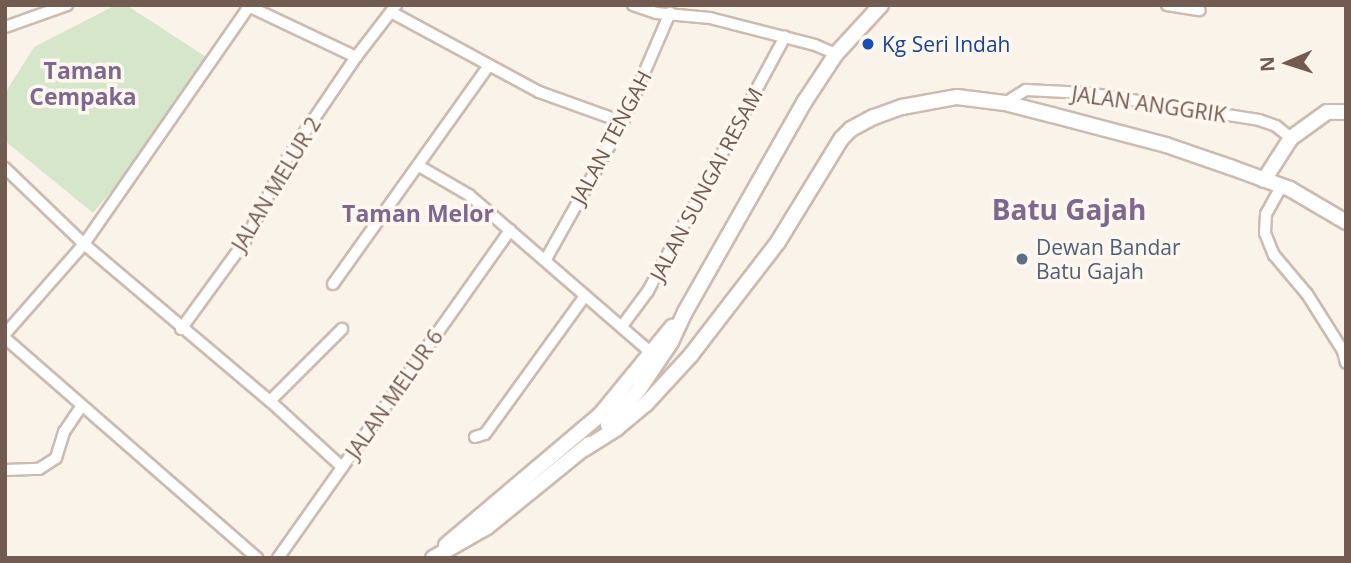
<!DOCTYPE html>
<style>
body{margin:0}
#map{position:relative;width:1351px;height:563px;overflow:hidden;background:#faf3ea;font-family:"Open Sans",sans-serif}
div>[style]{position:absolute}
.green>*{inset:0;background:#d6e6ca}
.roads{filter:drop-shadow(2px 0 #cbbbb1) drop-shadow(-2px 0 #cbbbb1) drop-shadow(0 2px #cbbbb1) drop-shadow(0 -2px #cbbbb1)}
.street>*{height:10px;margin:-5px;padding:0 5px;transform-origin:5px;border-radius:5px;background:#fff}
.secondary>*{height:14px;margin:-7px;padding:0 7px;transform-origin:7px;border-radius:7px;background:#fff}
.dots>*{width:19px;height:19px;translate:-50% -50%;box-sizing:border-box;border:4px solid #fdf7f0;border-radius:50%}
span{translate:-50% -50%;white-space:nowrap;text-align:center;line-height:1.15;-webkit-text-stroke:7px #fdf7f0;paint-order:stroke}
.transit-label{font-size:21px;color:#164399}
.left{translate:0 -50%;text-align:left}
.street-label{font-size:21px;color:#725b50}
.service-label{font-size:21px;color:#4e5e75}
.neighbourhood-label{font-size:23px;color:#7f688d;font-weight:700}
.district-label{font-size:28px;color:#7f688d;font-weight:700}
.frame{position:absolute;inset:0;border:7px solid #725b50;pointer-events:none}
.north{position:absolute;left:1253px;top:28px;width:70px;height:70px;-webkit-text-stroke:5px #fdf7f0;paint-order:stroke;rotate:267deg;font-size:19px;font-weight:700;line-height:28px;text-align:center;color:#725b50}
.north::after{content:'';display:block;margin:auto;width:24px;height:32px;background:#725b50;clip-path:polygon(50% 0,100% 100%,50% 72%,0 100%)}
</style>
<div id="map">
<div class="green">
<div style="clip-path:polygon(116px 5px,126px 5px,217px 64px,93px 213px,5px 141px,5px 93px,34px 47px)"></div>
</div>
<div class="roads">
<div class="street">
<div style="left:246px;top:5px;width:122px;rotate:25.3deg"></div>
<div style="left:633px;top:5px;width:24px;rotate:19deg"></div>
<div style="left:656px;top:13px;width:54px;rotate:5.3deg"></div>
<div style="left:710px;top:18px;width:108px;rotate:14.4deg"></div>
<div style="left:815px;top:45px;width:23px;rotate:23deg"></div>
<div style="left:1167px;top:5px;width:33px;rotate:9deg"></div>
<div style="left:391px;top:12px;width:168px;rotate:28.4deg"></div>
<div style="left:539px;top:92px;width:89px;rotate:19.7deg"></div>
<div style="left:5px;top:27px;width:66px;rotate:-19.5deg"></div>
<div style="left:1005px;top:103px;width:25px;rotate:-32deg"></div>
<div style="left:1026px;top:90px;width:61px;rotate:2.8deg"></div>
<div style="left:1087px;top:93px;width:174px;rotate:8.9deg"></div>
<div style="left:1259px;top:120px;width:18px;rotate:19deg"></div>
<div style="left:1276px;top:126px;width:19px;rotate:39deg"></div>
<div style="left:419px;top:166px;width:58px;rotate:30.1deg"></div>
<div style="left:469px;top:195px;width:240px;rotate:40.9deg"></div>
<div style="left:5px;top:168px;width:110px;rotate:43.9deg"></div>
<div style="left:84px;top:244px;width:243px;rotate:40.2deg"></div>
<div style="left:270px;top:401px;width:98px;rotate:42.5deg"></div>
<div style="left:1281px;top:187px;width:31px;rotate:119deg"></div>
<div style="left:1266px;top:214px;width:19px;rotate:93deg"></div>
<div style="left:1265px;top:233px;width:24px;rotate:68deg"></div>
<div style="left:1274px;top:255px;width:51px;rotate:49.8deg"></div>
<div style="left:1307px;top:294px;width:67px;rotate:57.7deg"></div>
<div style="left:1343px;top:351px;width:12px;rotate:76deg"></div>
<div style="left:546px;top:259px;width:157px;rotate:-60.7deg"></div>
<div style="left:623px;top:122px;width:119px;rotate:-66.7deg"></div>
<div style="left:333px;top:284px;width:267px;rotate:-54.5deg"></div>
<div style="left:622px;top:326px;width:44px;rotate:-53.4deg"></div>
<div style="left:648px;top:291px;width:289px;rotate:-61.7deg"></div>
<div style="left:181px;top:329px;width:109px;rotate:-54deg"></div>
<div style="left:245px;top:241px;width:94px;rotate:-62.9deg"></div>
<div style="left:288px;top:157px;width:121px;rotate:-55.8deg"></div>
<div style="left:356px;top:57px;width:66px;rotate:-52.4deg"></div>
<div style="left:5px;top:334px;width:120px;rotate:-48.7deg"></div>
<div style="left:84px;top:244px;width:289px;rotate:-55.2deg"></div>
<div style="left:5px;top:338px;width:335px;rotate:41.1deg"></div>
<div style="left:270px;top:401px;width:102px;rotate:-45deg"></div>
<div style="left:475px;top:437px;width:10px;rotate:-17deg"></div>
<div style="left:485px;top:434px;width:169px;rotate:-54.1deg"></div>
<div style="left:5px;top:470px;width:34px;rotate:-2deg"></div>
<div style="left:39px;top:469px;width:20px;rotate:-33deg"></div>
<div style="left:56px;top:458px;width:27px;rotate:-73deg"></div>
<div style="left:64px;top:432px;width:32px;rotate:-56deg"></div>
<div style="left:278px;top:558px;width:402px;rotate:-54.7deg"></div>
</div>
<div class="secondary">
<div style="left:1264px;top:180px;width:50px;rotate:-57.3deg"></div>
<div style="left:1291px;top:138px;width:44px;rotate:-35.8deg"></div>
<div style="left:1327px;top:112px;width:19px"></div>
<div style="left:608px;top:425px;width:45px;rotate:-48.6deg"></div>
<div style="left:638px;top:391px;width:59px;rotate:-56deg"></div>
<div style="left:671px;top:342px;width:33px;rotate:-65deg"></div>
<div style="left:685px;top:312px;width:243px;rotate:-60.4deg"></div>
<div style="left:805px;top:101px;width:56px;rotate:-56.6deg"></div>
<div style="left:836px;top:54px;width:67px;rotate:-47.4deg"></div>
<div style="left:584px;top:449px;width:38px;rotate:-32deg"></div>
<div style="left:616px;top:429px;width:39px;rotate:-40deg"></div>
<div style="left:646px;top:404px;width:67px;rotate:-47.4deg"></div>
<div style="left:691px;top:355px;width:143px;rotate:-52.4deg"></div>
<div style="left:778px;top:242px;width:121px;rotate:-58.5deg"></div>
<div style="left:841px;top:139px;width:14px;rotate:-45deg"></div>
<div style="left:851px;top:129px;width:26px;rotate:-28deg"></div>
<div style="left:874px;top:117px;width:30px;rotate:-20deg"></div>
<div style="left:902px;top:107px;width:56px;rotate:-10.3deg"></div>
<div style="left:957px;top:97px;width:48px;rotate:7.1deg"></div>
<div style="left:1005px;top:103px;width:49px;rotate:14.3deg"></div>
<div style="left:1052px;top:115px;width:118px;rotate:14.7deg"></div>
<div style="left:1166px;top:145px;width:68px;rotate:19deg"></div>
<div style="left:1230px;top:167px;width:64px;rotate:20.1deg"></div>
<div style="left:1290px;top:189px;width:65px;rotate:30.5deg"></div>
<div style="left:446px;top:545px;width:202px;rotate:-40.2deg"></div>
<div style="left:600px;top:415px;width:114px;rotate:-50.7deg"></div>
<div style="left:433px;top:558px;width:62px;rotate:-29.9deg"></div>
<div style="left:487px;top:527px;width:132px;rotate:-39.1deg"></div>
</div>
</div>
<div class="dots">
<div style="left:868px;top:44px;background:#1a4fb4"></div>
<div style="left:1022px;top:259px;background:#5c6f8a"></div>
</div>
<div class="transit-label">
<span class="left" style="left:882px;top:44px">Kg Seri Indah</span>
</div>
<div class="street-label">
<span style="left:1149px;top:104px;rotate:8deg">JALAN ANGGRIK</span>
<span style="left:611px;top:137px;rotate:-62deg">JALAN TENGAH</span>
<span style="left:276px;top:184px;rotate:-59deg">JALAN MELUR 2</span>
<span style="left:706px;top:184px;rotate:-62deg">JALAN SUNGAI RESAM</span>
<span style="left:394px;top:394px;rotate:-55deg">JALAN MELUR 6</span>
</div>
<div class="service-label">
<span class="left" style="left:1036px;top:259px">Dewan Bandar<br>Batu Gajah</span>
</div>
<div class="neighbourhood-label">
<span style="left:83px;top:83px">Taman<br>Cempaka</span>
<span style="left:418px;top:213px">Taman Melor</span>
</div>
<div class="district-label">
<span style="left:1069px;top:209px">Batu Gajah</span>
</div>
<div class="frame"></div>
<div class="north">N</div>
</div>
